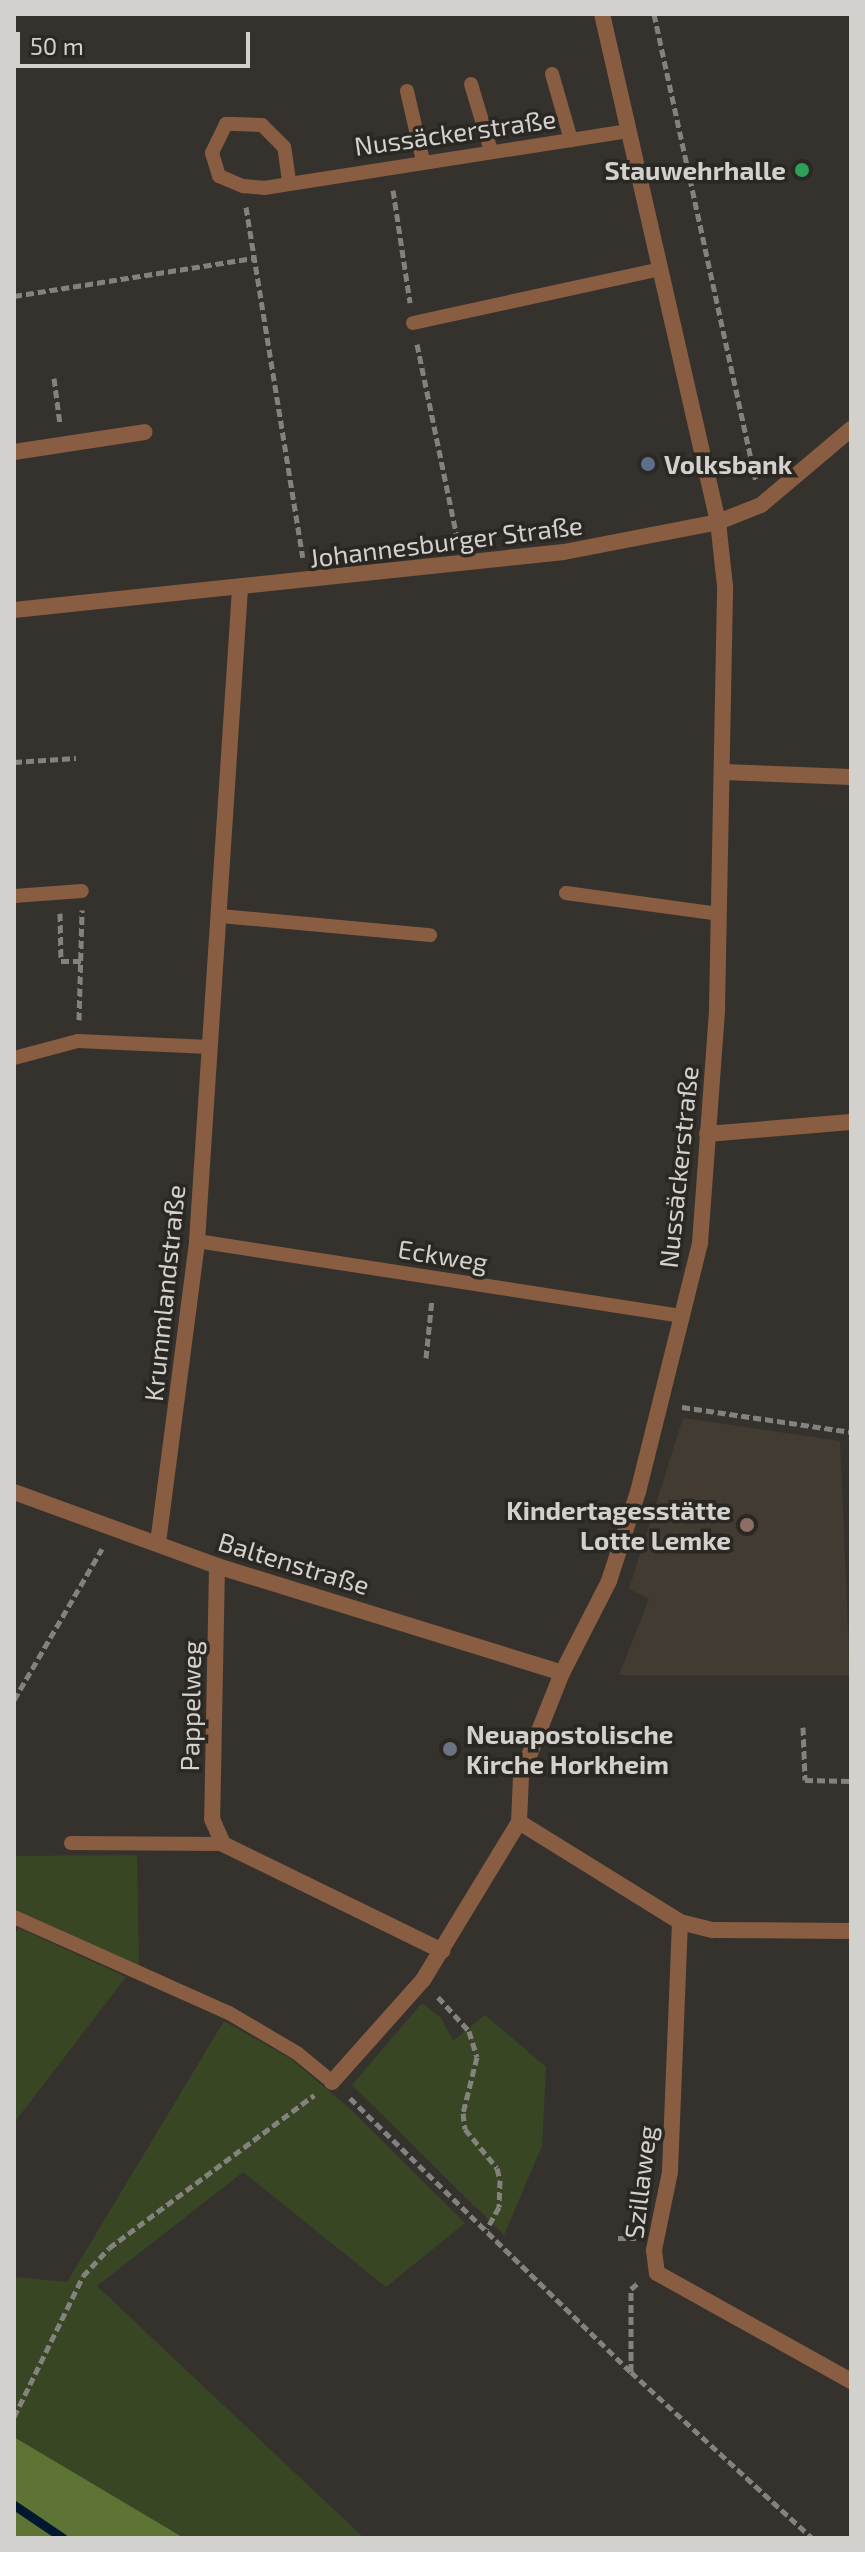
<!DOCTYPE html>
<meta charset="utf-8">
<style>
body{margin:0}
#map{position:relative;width:865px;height:2552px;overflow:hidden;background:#35322d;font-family:"Exo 2",sans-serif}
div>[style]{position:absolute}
.built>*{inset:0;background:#423b31}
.green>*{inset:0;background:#394623}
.forest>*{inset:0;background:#5d7434}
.stream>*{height:9px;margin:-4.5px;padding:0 4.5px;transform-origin:4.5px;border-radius:4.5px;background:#00182f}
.path>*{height:5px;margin-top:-2.5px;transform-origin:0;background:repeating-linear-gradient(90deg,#84827e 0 8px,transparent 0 12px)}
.service>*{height:14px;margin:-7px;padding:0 7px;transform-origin:7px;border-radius:7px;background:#885d41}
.minor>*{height:16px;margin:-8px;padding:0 8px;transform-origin:8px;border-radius:8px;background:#885d41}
.dots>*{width:22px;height:22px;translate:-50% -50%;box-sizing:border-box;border:4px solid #2b2823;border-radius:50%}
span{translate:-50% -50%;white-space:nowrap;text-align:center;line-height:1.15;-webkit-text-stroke:7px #2b2823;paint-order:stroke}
.street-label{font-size:26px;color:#d3d1ce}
.poi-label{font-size:26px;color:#d3d1ce;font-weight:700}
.right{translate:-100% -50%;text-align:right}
.left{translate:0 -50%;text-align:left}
.frame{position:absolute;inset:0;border:16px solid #d3d1ce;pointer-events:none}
.scale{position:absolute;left:16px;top:32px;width:234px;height:36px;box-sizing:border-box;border:4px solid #d3d1ce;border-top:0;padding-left:10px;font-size:24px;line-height:28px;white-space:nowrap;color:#d3d1ce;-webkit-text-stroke:6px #2b2823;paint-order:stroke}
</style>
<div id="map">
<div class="built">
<div style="clip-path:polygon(683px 1418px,840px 1441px,850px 1675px,619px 1675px,649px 1599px,629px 1589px)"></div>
</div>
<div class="green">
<div style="clip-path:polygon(137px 1855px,139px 1967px,14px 1909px,14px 1856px)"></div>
<div style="clip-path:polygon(19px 1928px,126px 1977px,14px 2123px,14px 1935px)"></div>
<div style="clip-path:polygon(422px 2003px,441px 2018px,453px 2041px,485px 2015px,546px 2067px,542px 2146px,504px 2235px,352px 2085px)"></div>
<div style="clip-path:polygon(224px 2021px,291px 2059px,349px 2108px,465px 2223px,386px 2287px,243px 2172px,97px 2286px,364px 2538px,184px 2538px,14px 2437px,14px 2277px,67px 2282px)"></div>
</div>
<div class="forest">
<div style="clip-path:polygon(14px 2437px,184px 2538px,14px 2538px)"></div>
</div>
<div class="stream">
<div style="left:14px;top:2505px;width:59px;rotate:34deg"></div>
</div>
<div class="path">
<div style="left:654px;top:14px;width:478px;rotate:77.7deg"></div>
<div style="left:393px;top:190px;width:114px;rotate:81.4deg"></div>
<div style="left:246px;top:207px;width:355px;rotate:80.8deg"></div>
<div style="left:14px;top:296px;width:244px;rotate:-9deg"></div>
<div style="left:417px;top:344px;width:202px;rotate:78.3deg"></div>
<div style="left:54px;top:378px;width:46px;rotate:82.6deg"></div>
<div style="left:14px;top:762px;width:62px;rotate:-3.7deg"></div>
<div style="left:60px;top:913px;width:48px;rotate:88.8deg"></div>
<div style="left:61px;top:961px;width:20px"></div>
<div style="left:79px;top:1020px;width:110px;rotate:-88.4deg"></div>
<div style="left:426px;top:1358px;width:59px;rotate:-84.2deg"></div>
<div style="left:682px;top:1407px;width:171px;rotate:8.4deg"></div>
<div style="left:14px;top:1700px;width:175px;rotate:-59.8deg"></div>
<div style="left:803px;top:1727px;width:53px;rotate:87.8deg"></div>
<div style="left:805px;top:1780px;width:46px;rotate:1.2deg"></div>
<div style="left:438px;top:1997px;width:46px;rotate:47.6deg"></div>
<div style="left:469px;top:2031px;width:27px;rotate:73deg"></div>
<div style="left:477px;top:2057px;width:58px;rotate:104deg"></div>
<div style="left:463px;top:2113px;width:16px;rotate:83deg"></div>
<div style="left:465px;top:2129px;width:50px;rotate:50.6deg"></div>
<div style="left:497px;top:2168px;width:12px;rotate:76deg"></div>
<div style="left:500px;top:2180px;width:27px;rotate:92deg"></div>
<div style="left:499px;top:2207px;width:25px;rotate:119deg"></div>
<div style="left:350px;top:2098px;width:392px;rotate:44.3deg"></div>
<div style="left:631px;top:2372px;width:246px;rotate:42.5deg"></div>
<div style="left:618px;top:2238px;width:18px"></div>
<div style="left:631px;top:2372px;width:83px;rotate:-90deg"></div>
<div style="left:631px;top:2289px;width:9px;rotate:-41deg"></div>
<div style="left:14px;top:2417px;width:157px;rotate:-63.9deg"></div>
<div style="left:83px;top:2276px;width:38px;rotate:-47deg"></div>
<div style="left:109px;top:2248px;width:256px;rotate:-36.7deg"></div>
</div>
<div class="service">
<div style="left:552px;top:74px;width:69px;rotate:73.9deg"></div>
<div style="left:471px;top:84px;width:70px;rotate:73.4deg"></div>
<div style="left:407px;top:91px;width:72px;rotate:77.1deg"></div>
<div style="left:289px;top:181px;width:34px;rotate:-98deg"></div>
<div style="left:284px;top:147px;width:31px;rotate:-135deg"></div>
<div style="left:262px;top:125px;width:36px;rotate:-178deg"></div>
<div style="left:226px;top:124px;width:32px;rotate:116deg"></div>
<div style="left:212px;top:153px;width:24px;rotate:73deg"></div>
<div style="left:219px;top:176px;width:26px;rotate:23deg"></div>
<div style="left:243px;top:186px;width:21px;rotate:5deg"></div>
<div style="left:264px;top:188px;width:367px;rotate:-8.9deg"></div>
<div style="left:413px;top:323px;width:250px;rotate:-12.3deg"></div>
<div style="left:566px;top:893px;width:154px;rotate:7.8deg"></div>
<div style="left:14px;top:896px;width:68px;rotate:-4.2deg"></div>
<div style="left:220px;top:916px;width:211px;rotate:5.2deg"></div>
<div style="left:14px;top:1058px;width:66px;rotate:-14.9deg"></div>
<div style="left:78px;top:1041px;width:131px;rotate:2.6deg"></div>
<div style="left:197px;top:1241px;width:491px;rotate:8.8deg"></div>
<div style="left:71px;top:1843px;width:152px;rotate:0.4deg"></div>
<div style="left:14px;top:1917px;width:235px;rotate:24.1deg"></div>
<div style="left:229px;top:2013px;width:79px;rotate:30.5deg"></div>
<div style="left:297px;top:2053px;width:45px;rotate:39.6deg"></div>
</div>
<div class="minor">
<div style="left:14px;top:452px;width:132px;rotate:-8.7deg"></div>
<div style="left:14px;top:610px;width:553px;rotate:-6.02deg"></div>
<div style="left:564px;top:552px;width:157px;rotate:-11deg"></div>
<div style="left:718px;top:522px;width:46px;rotate:-21.6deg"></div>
<div style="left:761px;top:505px;width:118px;rotate:-40.2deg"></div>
<div style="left:723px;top:772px;width:128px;rotate:2.2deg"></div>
<div style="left:707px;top:1134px;width:144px;rotate:-4.8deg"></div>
<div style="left:14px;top:1492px;width:216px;rotate:20deg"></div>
<div style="left:217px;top:1566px;width:361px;rotate:17.2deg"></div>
<div style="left:158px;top:1543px;width:305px;rotate:-82.6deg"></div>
<div style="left:197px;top:1241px;width:654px;rotate:-86.23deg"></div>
<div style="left:217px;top:1566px;width:253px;rotate:91.1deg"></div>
<div style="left:212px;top:1819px;width:27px;rotate:66deg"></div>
<div style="left:223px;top:1844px;width:244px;rotate:26deg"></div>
<div style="left:519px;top:1822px;width:190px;rotate:31.8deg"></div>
<div style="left:680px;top:1922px;width:34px;rotate:14deg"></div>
<div style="left:713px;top:1930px;width:138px;rotate:0.4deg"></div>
<div style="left:680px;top:1922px;width:250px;rotate:92.3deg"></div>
<div style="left:670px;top:2172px;width:80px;rotate:101.6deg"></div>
<div style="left:654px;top:2250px;width:23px;rotate:83deg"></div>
<div style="left:657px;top:2273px;width:222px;rotate:29.1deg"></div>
<div style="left:332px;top:2082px;width:137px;rotate:-48.3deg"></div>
<div style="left:423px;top:1980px;width:185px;rotate:-58.7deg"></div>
<div style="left:519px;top:1822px;width:46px;rotate:-87.5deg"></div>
<div style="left:521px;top:1776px;width:111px;rotate:-68.3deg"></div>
<div style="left:562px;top:1673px;width:103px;rotate:-62.9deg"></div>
<div style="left:609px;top:1581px;width:94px;rotate:-72deg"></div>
<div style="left:638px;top:1492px;width:257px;rotate:-76deg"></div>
<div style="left:700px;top:1243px;width:235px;rotate:-85.8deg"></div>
<div style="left:717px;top:1009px;width:423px;rotate:-88.9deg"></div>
<div style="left:725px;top:586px;width:64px;rotate:-96.2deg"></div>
<div style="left:718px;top:522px;width:521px;rotate:-102.86deg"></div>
</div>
<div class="dots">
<div style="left:802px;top:170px;background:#2e9e5b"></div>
<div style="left:648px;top:464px;background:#5c6f8a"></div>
<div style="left:747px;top:1525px;background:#8d6e63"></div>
<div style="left:450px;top:1749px;background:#6b7280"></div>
</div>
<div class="street-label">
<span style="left:455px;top:132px;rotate:-8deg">Nussäckerstraße</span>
<span style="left:446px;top:541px;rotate:-7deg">Johannesburger Straße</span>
<span style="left:678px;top:1167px;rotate:-84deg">Nussäckerstraße</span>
<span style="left:443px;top:1255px;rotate:9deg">Eckweg</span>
<span style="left:164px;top:1293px;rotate:-84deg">Krummlandstraße</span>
<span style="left:294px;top:1563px;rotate:17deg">Baltenstraße</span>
<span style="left:190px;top:1706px;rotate:-89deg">Pappelweg</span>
<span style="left:640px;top:2182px;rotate:-83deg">Szillaweg</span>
</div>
<div class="poi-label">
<span class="right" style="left:786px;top:170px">Stauwehrhalle</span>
<span class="left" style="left:664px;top:464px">Volksbank</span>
<span class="right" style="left:731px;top:1525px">Kindertagesstätte<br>Lotte Lemke</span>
<span class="left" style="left:466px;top:1749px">Neuapostolische<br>Kirche Horkheim</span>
</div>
<div class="frame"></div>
<div class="scale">50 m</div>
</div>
